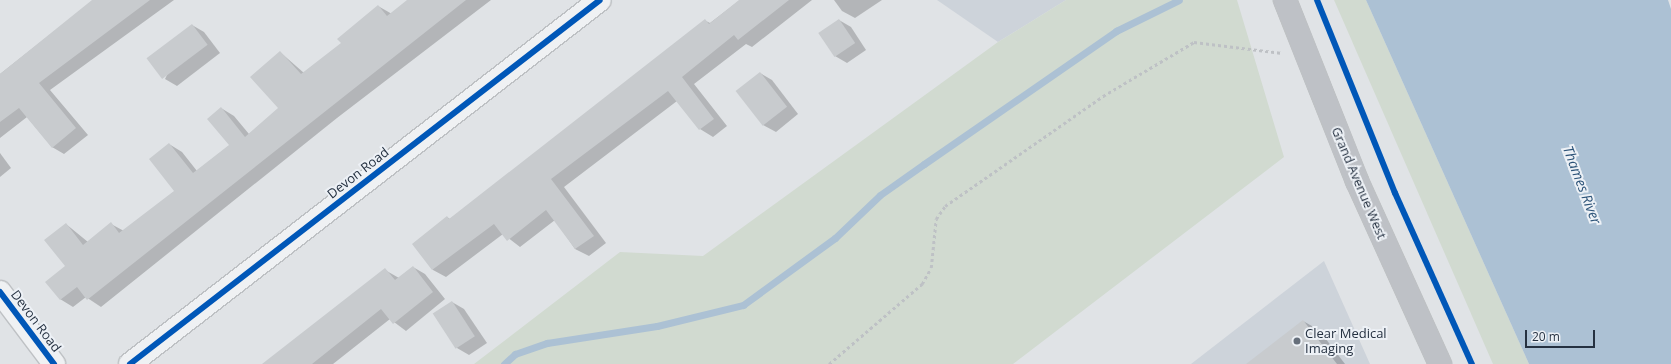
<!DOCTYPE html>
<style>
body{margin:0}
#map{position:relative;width:1671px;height:364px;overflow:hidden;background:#e0e3e6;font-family:"Open Sans",sans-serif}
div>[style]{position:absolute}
.built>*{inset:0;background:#cdd3da}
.green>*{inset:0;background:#d1dad0}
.water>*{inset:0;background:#acc1d4}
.shadow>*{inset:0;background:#0003}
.stream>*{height:7px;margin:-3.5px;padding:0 3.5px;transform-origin:3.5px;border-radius:3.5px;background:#acc1d4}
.building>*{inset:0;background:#c8cbce;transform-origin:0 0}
.path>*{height:2.5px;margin-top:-1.25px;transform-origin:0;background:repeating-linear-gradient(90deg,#bec1c5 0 3px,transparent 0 6px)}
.roads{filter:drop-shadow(1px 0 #bec1c4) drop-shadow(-1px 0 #bec1c4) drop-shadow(0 1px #bec1c4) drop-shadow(0 -1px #bec1c4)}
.minor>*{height:22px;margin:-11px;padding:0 11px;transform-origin:11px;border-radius:11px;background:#eff1f3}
.secondary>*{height:22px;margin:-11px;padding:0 11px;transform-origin:11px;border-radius:11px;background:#bec1c6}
.cycleway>*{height:6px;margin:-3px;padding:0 3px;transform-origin:3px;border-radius:3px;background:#0057b8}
.dots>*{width:11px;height:11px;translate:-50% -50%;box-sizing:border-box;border:2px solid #edf1f6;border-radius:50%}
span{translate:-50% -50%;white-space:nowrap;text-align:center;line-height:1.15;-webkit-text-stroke:4px #edf1f6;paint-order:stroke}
.street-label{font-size:13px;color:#253141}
.poi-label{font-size:13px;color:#253141}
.left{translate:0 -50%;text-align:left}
.water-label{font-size:14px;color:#2c5378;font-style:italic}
.scale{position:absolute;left:1525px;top:330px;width:70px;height:18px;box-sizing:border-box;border:2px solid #253141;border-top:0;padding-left:5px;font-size:12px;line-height:14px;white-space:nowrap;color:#253141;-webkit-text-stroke:3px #edf1f6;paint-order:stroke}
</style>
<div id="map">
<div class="built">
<div style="clip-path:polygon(937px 0,1066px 0,998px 42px)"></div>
<div style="clip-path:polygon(1324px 261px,1370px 364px,1191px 364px)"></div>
</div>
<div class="green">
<div style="clip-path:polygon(1066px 0,1237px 0,1284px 157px,1013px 364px,474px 364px,620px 252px,703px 256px,998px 42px)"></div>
<div style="clip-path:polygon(1334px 0,1366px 0,1529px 364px,1493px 364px)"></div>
</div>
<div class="water">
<div style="clip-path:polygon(1366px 0,1668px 0,1671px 9px,1671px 364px,1529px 364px)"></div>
</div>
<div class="shadow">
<div style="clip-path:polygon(94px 0,174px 0,50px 90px,88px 135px,64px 154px,52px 147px,27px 117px,0 138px,0 74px)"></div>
<div style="clip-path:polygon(409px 0,491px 0,337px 118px,101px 307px,86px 297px,73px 307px,60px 299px,66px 266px,66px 224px,88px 242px,111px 224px,124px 231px,175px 191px,169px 144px,182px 152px,197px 171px,230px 145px,221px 108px,234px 116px,249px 134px,280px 108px,280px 52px,304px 73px,342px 44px,378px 6px,392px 14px)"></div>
<div style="clip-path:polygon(740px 0,812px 0,752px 47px,746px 44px,694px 84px,727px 126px,713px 137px,700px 129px,677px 101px,564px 187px,606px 243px,589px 256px,575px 249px,555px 220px,520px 247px,503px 234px,446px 277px,433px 270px,413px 244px,447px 217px,450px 219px,706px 21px,710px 23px)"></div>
<div style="clip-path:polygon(834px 0,882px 0,855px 18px,842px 11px)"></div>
<div style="clip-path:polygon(839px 20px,851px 27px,866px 50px,847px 63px,835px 56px)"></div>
<div style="clip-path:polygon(192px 25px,204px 32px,220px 53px,177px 86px,165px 79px)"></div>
<div style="clip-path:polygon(760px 73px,772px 80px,798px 114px,776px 132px,763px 125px)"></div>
<div style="clip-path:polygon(0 153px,11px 168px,0 177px)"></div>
<div style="clip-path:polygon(413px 267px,425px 274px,445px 299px,406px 331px,390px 319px,333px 364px,267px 364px,385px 270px,399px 278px)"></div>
<div style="clip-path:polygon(452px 302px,464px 309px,487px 343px,469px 355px,457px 348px)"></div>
<div style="clip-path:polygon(1303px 321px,1319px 330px,1345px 364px,1248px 364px)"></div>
</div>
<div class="stream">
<div style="left:504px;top:364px;width:15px;rotate:-42deg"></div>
<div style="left:515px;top:354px;width:34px;rotate:-19deg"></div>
<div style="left:547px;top:343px;width:111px;rotate:-8.8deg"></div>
<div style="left:657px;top:326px;width:89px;rotate:-13.7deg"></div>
<div style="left:743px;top:305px;width:114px;rotate:-36.1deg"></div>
<div style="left:835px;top:238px;width:62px;rotate:-43.7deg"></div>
<div style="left:880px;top:195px;width:54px;rotate:-35.2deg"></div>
<div style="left:924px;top:164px;width:234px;rotate:-34.7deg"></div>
<div style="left:1116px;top:31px;width:70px;rotate:-26.2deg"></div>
</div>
<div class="building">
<div style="clip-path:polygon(92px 0,150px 0,39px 83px,76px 128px,52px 148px,19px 108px,0 122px,0 74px)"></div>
<div style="clip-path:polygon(407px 0,466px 0,87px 300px,77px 287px,60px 300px,45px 282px,65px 266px,44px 240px,66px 223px,83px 245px,111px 222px,119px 233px,174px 191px,149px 159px,169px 143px,193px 173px,229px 145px,207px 119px,221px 107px,245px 137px,278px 108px,250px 77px,280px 51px,301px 74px,341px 43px,337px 39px,378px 5px,387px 16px)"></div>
<div style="clip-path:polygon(739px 0,789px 0,738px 40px,734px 35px,682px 77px,714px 119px,699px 130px,668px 91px,551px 179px,594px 236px,575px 249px,546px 210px,507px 241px,494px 224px,432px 270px,412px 244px,447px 216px,449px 219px,705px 19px,709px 24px)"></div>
<div style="left:839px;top:19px;width:29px;height:25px;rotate:56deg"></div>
<div style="left:192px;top:24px;width:26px;height:57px;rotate:53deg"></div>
<div style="left:760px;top:72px;width:44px;height:31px;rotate:52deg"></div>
<div style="clip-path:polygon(413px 266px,433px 292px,393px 324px,381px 309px,312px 364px,262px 364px,385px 268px,395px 280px)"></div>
<div style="left:452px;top:301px;width:42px;height:23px;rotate:57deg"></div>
<div style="clip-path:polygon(1303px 320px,1337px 364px,1246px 364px)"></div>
</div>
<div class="path">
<div style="left:829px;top:364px;width:123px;rotate:-40.7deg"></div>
<div style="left:922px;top:284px;width:18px;rotate:-61deg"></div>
<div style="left:931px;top:268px;width:49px;rotate:-84.2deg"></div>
<div style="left:936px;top:219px;width:16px;rotate:-55deg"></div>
<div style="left:945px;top:206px;width:193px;rotate:-34.8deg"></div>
<div style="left:1103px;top:96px;width:106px;rotate:-30.7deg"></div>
<div style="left:1194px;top:42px;width:89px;rotate:7.1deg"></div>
</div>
<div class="roads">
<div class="minor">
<div style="left:0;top:292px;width:90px;rotate:53.1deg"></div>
<div style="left:130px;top:364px;width:594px;rotate:-37.76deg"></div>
</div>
<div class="secondary">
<div style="left:1285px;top:0;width:195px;rotate:68.3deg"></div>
<div style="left:1357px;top:181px;width:201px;rotate:65.6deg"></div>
</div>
</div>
<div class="cycleway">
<div style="left:1317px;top:0;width:208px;rotate:68deg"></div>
<div style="left:1395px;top:193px;width:188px;rotate:65.8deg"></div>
<div style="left:0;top:292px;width:90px;rotate:53.1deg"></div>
<div style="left:130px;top:364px;width:594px;rotate:-37.76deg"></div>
</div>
<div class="dots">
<div style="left:1297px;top:341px;background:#666f7b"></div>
</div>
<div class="street-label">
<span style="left:358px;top:173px;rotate:-38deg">Devon Road</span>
<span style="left:1359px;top:183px;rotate:67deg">Grand Avenue West</span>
<span style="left:36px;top:321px;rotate:53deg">Devon Road</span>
</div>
<div class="poi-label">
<span class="left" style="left:1305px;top:341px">Clear Medical<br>Imaging</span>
</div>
<div class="water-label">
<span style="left:1582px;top:185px;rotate:69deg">Thames River</span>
</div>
<div class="scale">20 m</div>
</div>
